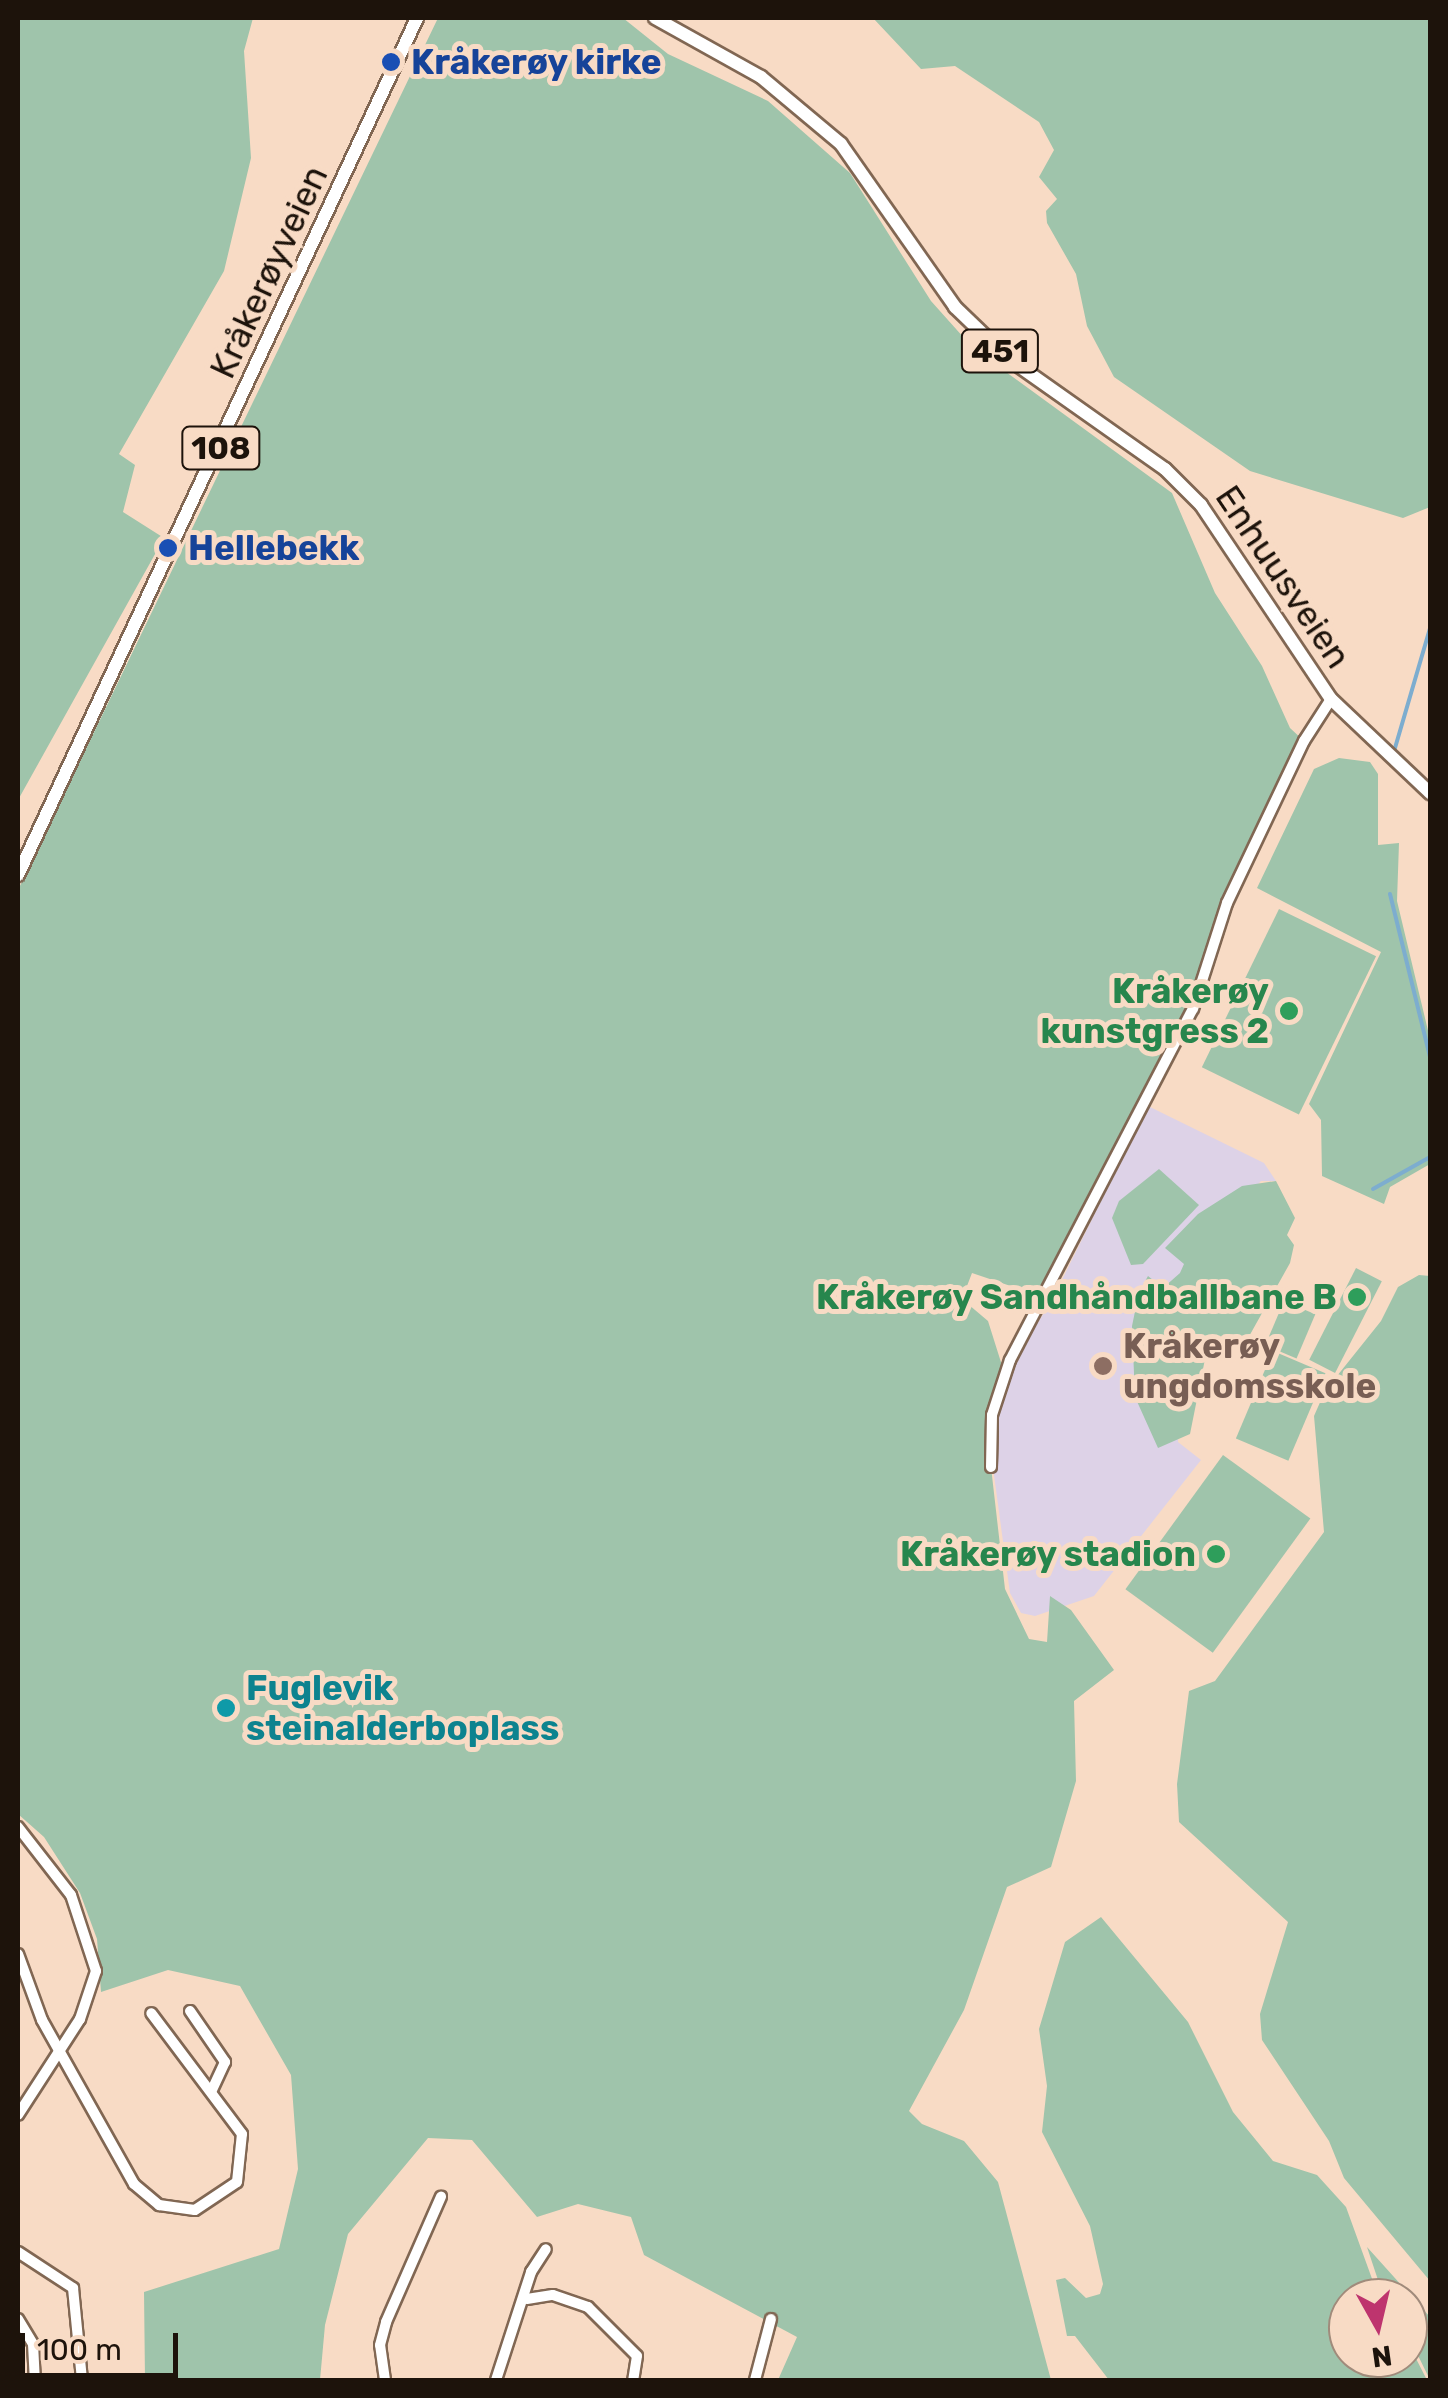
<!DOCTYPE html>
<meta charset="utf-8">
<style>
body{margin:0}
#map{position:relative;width:1448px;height:2398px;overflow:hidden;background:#f8dbc5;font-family:Rubik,sans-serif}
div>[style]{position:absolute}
.education>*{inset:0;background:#ddd2e7}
.green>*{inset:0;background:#9fc4ab;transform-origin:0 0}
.stream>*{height:4px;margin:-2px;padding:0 2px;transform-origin:2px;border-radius:2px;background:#7dadcf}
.roads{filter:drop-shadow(2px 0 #816753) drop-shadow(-2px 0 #816753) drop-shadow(0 2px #816753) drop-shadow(0 -2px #816753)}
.minor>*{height:10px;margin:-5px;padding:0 5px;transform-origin:5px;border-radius:5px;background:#fff}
.major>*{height:12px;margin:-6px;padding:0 6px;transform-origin:6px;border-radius:6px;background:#fff}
.dots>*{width:28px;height:28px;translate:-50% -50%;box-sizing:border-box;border:5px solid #f8dbc5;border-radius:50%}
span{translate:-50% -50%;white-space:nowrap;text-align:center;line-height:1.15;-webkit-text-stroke:10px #f8dbc5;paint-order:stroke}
.shield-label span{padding:2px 8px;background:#f8dbc5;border:2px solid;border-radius:8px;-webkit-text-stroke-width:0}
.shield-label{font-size:32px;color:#1d130b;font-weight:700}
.transit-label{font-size:35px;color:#164399;font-weight:700}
.left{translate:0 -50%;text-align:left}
.street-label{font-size:35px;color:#1d130b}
.leisure-label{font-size:35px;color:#27864d;font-weight:700}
.right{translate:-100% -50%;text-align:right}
.education-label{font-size:35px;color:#785e54;font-weight:700}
.culture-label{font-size:35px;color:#0d838f;font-weight:700}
.frame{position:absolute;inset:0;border:20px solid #1d130b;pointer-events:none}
.north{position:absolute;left:1328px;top:2278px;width:100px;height:100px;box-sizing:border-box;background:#f8dbc5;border:2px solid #a08b7b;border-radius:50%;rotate:172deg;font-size:28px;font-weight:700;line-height:40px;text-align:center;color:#1d130b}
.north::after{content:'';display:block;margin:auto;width:35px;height:45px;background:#be346e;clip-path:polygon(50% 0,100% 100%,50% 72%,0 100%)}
.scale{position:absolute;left:20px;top:2333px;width:158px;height:45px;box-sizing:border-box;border:5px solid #1d130b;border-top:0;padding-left:12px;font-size:30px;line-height:35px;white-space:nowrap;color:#1d130b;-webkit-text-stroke:8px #f8dbc5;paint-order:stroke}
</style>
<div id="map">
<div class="education">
<div style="clip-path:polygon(1148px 1106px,1264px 1163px,1276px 1181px,1261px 1181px,1184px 1264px,1178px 1442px,1201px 1460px,1094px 1596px,1035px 1616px,1021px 1613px,1010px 1593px,991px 1453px,996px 1415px,1017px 1355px,1051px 1302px)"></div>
</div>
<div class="green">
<div style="clip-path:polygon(18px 18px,253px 18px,244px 51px,251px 158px,224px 271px,119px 454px,135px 465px,123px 512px,164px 538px,18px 800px)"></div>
<div style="clip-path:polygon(438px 18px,623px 18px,668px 54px,768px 101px,850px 173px,931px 301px,973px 348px,1172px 493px,1215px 593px,1262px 666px,1290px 728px,1304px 741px,1227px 903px,1208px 969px,1046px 1298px,972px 1273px,962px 1299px,988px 1321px,1005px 1375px,992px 1415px,991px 1467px,1005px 1589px,1029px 1639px,1047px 1642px,1050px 1596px,1071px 1610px,1114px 1670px,1074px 1701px,1076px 1781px,1051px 1867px,1007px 1887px,964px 2010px,909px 2111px,922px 2124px,964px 2141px,998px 2182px,1051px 2380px,778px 2380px,797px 2337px,644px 2255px,631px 2217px,578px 2204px,537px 2217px,472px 2140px,428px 2138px,348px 2234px,325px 2325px,320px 2380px,145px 2380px,144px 2292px,279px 2249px,298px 2169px,291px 2075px,240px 1986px,168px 1970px,101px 1992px,97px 1939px,80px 1893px,44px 1837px,18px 1814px,18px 890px)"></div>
<div style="clip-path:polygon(873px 18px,1430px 18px,1430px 507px,1403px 518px,1250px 471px,1114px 377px,1087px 326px,1076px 274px,1047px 223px,1046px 211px,1057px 199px,1039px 177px,1054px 150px,1039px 122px,955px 66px,921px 69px)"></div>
<div style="clip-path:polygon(1339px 758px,1370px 762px,1378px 774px,1378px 845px,1399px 843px,1397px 901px,1430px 1039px,1430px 1164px,1390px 1187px,1384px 1204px,1322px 1176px,1321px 1120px,1309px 1104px,1381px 952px,1257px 888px,1314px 769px)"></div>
<div style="left:1279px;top:909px;width:108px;height:176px;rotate:26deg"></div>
<div style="clip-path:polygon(1159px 1169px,1199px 1205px,1143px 1264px,1131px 1265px,1112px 1218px,1119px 1201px)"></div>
<div style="clip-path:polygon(1276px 1181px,1295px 1218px,1287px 1235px,1294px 1245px,1290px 1263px,1247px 1340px,1234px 1351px,1219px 1342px,1207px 1349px,1190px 1434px,1158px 1448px,1135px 1397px,1132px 1326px,1139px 1292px,1148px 1276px,1163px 1288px,1180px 1273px,1184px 1264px,1165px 1248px,1198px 1214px,1242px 1186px)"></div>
<div style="left:1356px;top:1268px;width:29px;height:103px;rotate:27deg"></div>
<div style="clip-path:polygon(1419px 1275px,1430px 1276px,1430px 2281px,1344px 2178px,1329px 2141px,1262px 2040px,1260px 2014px,1288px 1922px,1179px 1822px,1177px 1784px,1189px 1691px,1215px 1681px,1324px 1532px,1314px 1416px,1325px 1391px,1381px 1321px,1398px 1287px)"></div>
<div style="left:1284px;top:1301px;width:34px;height:48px;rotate:23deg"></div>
<div style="left:1273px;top:1351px;width:57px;height:95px;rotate:23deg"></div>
<div style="left:1223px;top:1455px;width:108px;height:166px;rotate:36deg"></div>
<div style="clip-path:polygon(1101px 1917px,1188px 2022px,1233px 2112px,1273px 2161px,1317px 2175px,1346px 2207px,1379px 2298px,1348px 2298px,1348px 2358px,1408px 2358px,1408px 2343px,1427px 2380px,1109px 2380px,1075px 2336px,1067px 2336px,1056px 2280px,1065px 2278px,1086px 2298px,1100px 2294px,1103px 2284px,1090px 2226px,1042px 2132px,1047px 2086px,1039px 2029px,1065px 1942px)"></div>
<div style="clip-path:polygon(1367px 2247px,1430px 2317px,1430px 2380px,1408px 2335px,1408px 2298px,1384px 2298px)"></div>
</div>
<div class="stream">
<div style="left:1395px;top:748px;width:125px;rotate:-73.7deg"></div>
<div style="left:1390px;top:894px;width:168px;rotate:76.2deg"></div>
<div style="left:1373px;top:1189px;width:65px;rotate:-29.3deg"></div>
</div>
<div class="roads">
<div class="minor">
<div style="left:991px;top:1467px;width:52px;rotate:-88.9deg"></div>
<div style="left:992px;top:1415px;width:58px;rotate:-71.9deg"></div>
<div style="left:1010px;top:1360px;width:396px;rotate:-62.5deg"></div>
<div style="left:1193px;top:1009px;width:111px;rotate:-72.2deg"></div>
<div style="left:1227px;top:903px;width:179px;rotate:-64.6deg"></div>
<div style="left:1304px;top:741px;width:50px;rotate:-57.3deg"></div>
<div style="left:18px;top:1827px;width:86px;rotate:52.1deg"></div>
<div style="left:71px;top:1895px;width:80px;rotate:71.8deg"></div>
<div style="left:96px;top:1971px;width:51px;rotate:108.4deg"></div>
<div style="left:80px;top:2019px;width:114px;rotate:122.9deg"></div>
<div style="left:18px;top:1954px;width:70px;rotate:70deg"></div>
<div style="left:42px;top:2020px;width:188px;rotate:60.7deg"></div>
<div style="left:134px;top:2184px;width:33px;rotate:40deg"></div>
<div style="left:159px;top:2205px;width:36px;rotate:8deg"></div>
<div style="left:195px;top:2210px;width:50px;rotate:-33.7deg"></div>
<div style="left:237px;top:2182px;width:48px;rotate:-84.1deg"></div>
<div style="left:242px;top:2134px;width:151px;rotate:-126.9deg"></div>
<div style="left:190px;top:2011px;width:62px;rotate:55.5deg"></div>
<div style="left:225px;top:2062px;width:31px;rotate:115deg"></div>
<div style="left:18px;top:2252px;width:66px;rotate:33.2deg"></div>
<div style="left:73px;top:2288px;width:92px;rotate:84.4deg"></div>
<div style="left:527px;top:2299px;width:26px;rotate:-9deg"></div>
<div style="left:553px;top:2295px;width:37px;rotate:19deg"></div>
<div style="left:588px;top:2307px;width:69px;rotate:45deg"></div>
<div style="left:637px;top:2356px;width:24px;rotate:99deg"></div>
<div style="left:18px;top:2319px;width:29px;rotate:59deg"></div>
<div style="left:33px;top:2344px;width:36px;rotate:87deg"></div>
<div style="left:18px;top:2379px;width:1px;rotate:45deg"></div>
<div style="left:385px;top:2380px;width:35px;rotate:-98deg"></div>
<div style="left:380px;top:2345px;width:24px;rotate:-75deg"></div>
<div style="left:386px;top:2322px;width:137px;rotate:-66.3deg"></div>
<div style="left:496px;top:2380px;width:114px;rotate:-72deg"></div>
<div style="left:531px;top:2272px;width:27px;rotate:-57deg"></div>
<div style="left:755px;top:2380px;width:63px;rotate:-75.3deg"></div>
</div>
<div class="major">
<div style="left:655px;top:18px;width:121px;rotate:29.1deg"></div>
<div style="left:761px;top:77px;width:104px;rotate:39.9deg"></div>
<div style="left:841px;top:144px;width:199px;rotate:55deg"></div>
<div style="left:955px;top:307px;width:75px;rotate:43.9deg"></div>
<div style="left:1009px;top:359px;width:191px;rotate:35.2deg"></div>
<div style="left:1165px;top:469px;width:51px;rotate:45deg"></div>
<div style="left:1201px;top:505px;width:234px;rotate:56.2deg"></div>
<div style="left:1331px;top:699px;width:137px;rotate:43.5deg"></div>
<div style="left:18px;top:875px;width:945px;rotate:-65.03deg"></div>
</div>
</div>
<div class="dots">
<div style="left:391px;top:62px;background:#1a4fb4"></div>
<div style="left:168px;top:548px;background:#1a4fb4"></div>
<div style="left:1289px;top:1011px;background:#2e9e5b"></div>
<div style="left:1357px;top:1297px;background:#2e9e5b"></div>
<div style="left:1103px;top:1366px;background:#8d6e63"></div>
<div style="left:1216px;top:1554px;background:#2e9e5b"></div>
<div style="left:226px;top:1708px;background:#0f9aa8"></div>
</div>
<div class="shield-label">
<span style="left:1000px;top:351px">451</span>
<span style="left:221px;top:448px">108</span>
</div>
<div class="transit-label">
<span class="left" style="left:411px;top:62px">Kråkerøy kirke</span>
<span class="left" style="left:188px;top:548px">Hellebekk</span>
</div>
<div class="street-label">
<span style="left:269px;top:272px;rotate:-65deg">Kråkerøyveien</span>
<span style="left:1283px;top:577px;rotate:56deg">Enhuusveien</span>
</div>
<div class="leisure-label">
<span class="right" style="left:1269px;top:1011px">Kråkerøy<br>kunstgress 2</span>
<span class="right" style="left:1337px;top:1297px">Kråkerøy Sandhåndballbane B</span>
<span class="right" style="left:1196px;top:1554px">Kråkerøy stadion</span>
</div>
<div class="education-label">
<span class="left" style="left:1123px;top:1366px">Kråkerøy<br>ungdomsskole</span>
</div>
<div class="culture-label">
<span class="left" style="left:246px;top:1708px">Fuglevik<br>steinalderboplass</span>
</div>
<div class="frame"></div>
<div class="north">N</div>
<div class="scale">100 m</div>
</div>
